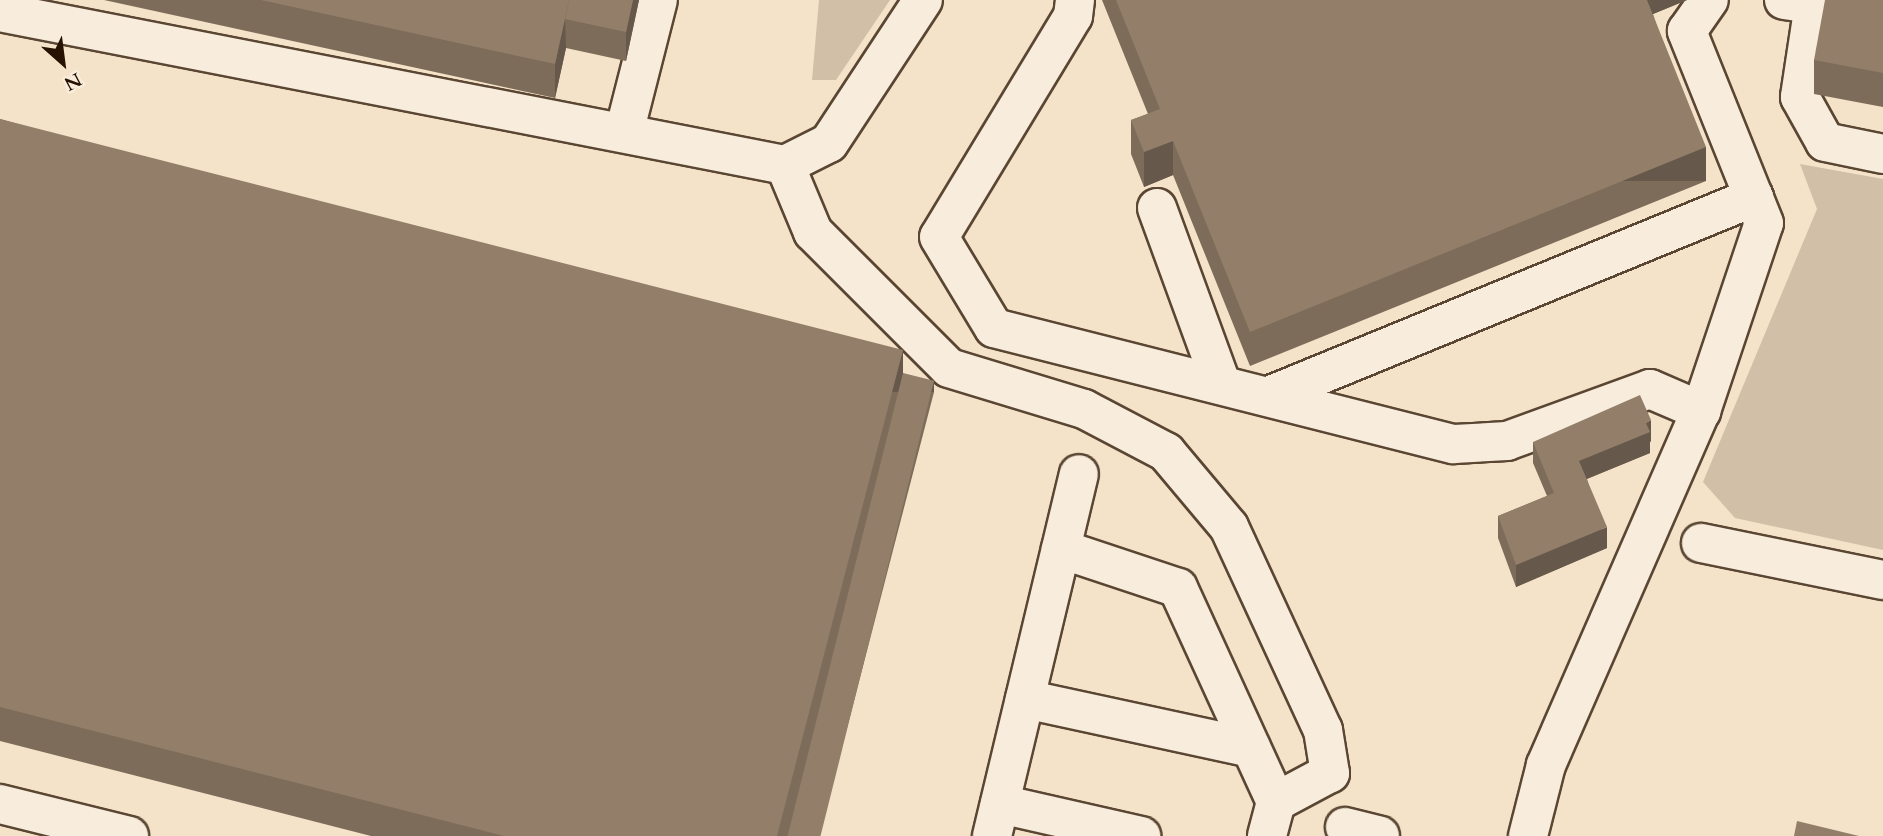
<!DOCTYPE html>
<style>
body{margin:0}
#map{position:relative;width:1883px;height:836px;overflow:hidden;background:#f4e3c9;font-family:Cardo,serif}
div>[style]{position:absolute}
.green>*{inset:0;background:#d1bfa7}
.roads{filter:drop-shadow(2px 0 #5a4633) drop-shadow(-2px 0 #5a4633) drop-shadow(0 2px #5a4633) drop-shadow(0 -2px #5a4633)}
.minor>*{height:38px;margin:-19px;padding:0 19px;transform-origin:19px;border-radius:19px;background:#f8eddc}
.wall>*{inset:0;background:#7e6c5a}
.shaded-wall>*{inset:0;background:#66584a;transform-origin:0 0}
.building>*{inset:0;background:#927e69;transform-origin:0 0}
span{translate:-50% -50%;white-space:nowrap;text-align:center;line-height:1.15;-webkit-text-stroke:7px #f8eddc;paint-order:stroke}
.north{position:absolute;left:28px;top:28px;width:70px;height:70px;-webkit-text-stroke:5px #f8eddc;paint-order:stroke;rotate:152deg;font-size:19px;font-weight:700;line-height:28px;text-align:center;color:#271101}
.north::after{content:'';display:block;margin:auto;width:24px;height:32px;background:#271101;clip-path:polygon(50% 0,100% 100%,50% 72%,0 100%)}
</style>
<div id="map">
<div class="green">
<div style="clip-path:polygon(819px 0,890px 0,836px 80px,812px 80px)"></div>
<div style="clip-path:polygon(1800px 164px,1883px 179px,1883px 550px,1735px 518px,1703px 482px,1817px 209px)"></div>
</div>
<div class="roads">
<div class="minor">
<div style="left:1075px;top:0;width:16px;rotate:97deg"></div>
<div style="left:1073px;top:16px;width:258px;rotate:121.2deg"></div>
<div style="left:939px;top:237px;width:106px;rotate:58.9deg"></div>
<div style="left:994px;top:328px;width:474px;rotate:14.2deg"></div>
<div style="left:1454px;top:444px;width:53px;rotate:-3.2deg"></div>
<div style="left:1507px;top:441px;width:152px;rotate:-20deg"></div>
<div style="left:1650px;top:389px;width:56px;rotate:23.3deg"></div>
<div style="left:1784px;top:0;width:30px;rotate:8deg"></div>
<div style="left:1814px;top:4px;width:94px;rotate:98.6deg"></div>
<div style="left:1800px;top:97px;width:51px;rotate:60.9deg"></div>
<div style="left:1825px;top:142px;width:59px;rotate:11.7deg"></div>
<div style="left:0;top:12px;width:800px;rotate:11.03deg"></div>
<div style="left:785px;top:165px;width:73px;rotate:67.3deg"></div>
<div style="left:813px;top:232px;width:192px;rotate:45deg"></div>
<div style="left:949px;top:368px;width:141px;rotate:16.9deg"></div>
<div style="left:1084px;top:409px;width:93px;rotate:27.7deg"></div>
<div style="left:1166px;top:452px;width:98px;rotate:50deg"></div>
<div style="left:1229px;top:527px;width:224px;rotate:65.2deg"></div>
<div style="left:1323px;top:730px;width:44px;rotate:80.8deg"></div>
<div style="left:1330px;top:773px;width:61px;rotate:151.8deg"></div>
<div style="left:1276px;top:802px;width:35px;rotate:105deg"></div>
<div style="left:624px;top:133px;width:137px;rotate:-75.7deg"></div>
<div style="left:785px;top:165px;width:49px;rotate:-26.6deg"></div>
<div style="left:829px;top:143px;width:171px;rotate:-56.7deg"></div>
<div style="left:1157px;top:208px;width:186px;rotate:69.9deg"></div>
<div style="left:1271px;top:395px;width:522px;rotate:-22.29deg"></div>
<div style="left:1701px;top:543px;width:186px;rotate:11.5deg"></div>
<div style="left:1061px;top:549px;width:123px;rotate:18.4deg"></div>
<div style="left:1178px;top:588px;width:235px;rotate:65.4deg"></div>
<div style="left:1025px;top:699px;width:231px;rotate:12.2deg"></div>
<div style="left:0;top:804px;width:133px;rotate:13.9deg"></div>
<div style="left:1000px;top:804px;width:145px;rotate:12.8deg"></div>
<div style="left:1345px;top:827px;width:36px;rotate:14deg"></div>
<div style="left:992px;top:836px;width:372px;rotate:-76.5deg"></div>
<div style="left:1528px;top:836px;width:73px;rotate:-75.8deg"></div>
<div style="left:1546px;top:765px;width:386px;rotate:-66.4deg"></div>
<div style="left:1701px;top:411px;width:198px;rotate:-71.5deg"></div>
<div style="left:1764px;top:223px;width:207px;rotate:-111.9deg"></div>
<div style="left:1687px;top:31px;width:38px;rotate:-55deg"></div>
</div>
</div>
<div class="wall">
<div style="clip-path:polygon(104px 0,639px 0,626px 61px,566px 48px,555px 98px)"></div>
<div style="clip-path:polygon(1102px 0,1687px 0,1653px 14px,1706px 181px,1250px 366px,1173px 175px,1144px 187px,1131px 154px,1131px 120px,1148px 114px)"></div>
<div style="clip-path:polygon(1883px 0,1883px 107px,1814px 94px,1814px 60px)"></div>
<div style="clip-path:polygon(0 119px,903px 373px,934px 392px,819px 836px,371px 836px,0 741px)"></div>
<div style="clip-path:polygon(1651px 441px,1650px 442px,1650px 453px,1587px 479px,1607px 548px,1516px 587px,1498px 538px,1498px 516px,1547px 496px,1533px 463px,1533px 442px)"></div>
</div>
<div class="shaded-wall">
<div style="clip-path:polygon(633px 0,639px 0,626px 61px,626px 32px)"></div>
<div style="clip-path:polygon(1641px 0,1687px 0,1641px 19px)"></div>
<div style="clip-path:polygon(565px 19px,566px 48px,555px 98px,555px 64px)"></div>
<div style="clip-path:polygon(1173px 141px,1173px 175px,1144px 187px,1144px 152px)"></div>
<div style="left:1706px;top:147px;width:34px;height:492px;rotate:90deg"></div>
<div style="left:903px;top:350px;width:34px;height:502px;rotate:90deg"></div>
<div style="left:934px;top:381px;width:11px;height:470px;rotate:90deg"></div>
<div style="clip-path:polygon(1651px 420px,1651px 441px,1650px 442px,1650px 453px,1579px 482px,1579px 461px)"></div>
<div style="clip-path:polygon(1607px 527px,1607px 548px,1516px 587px,1516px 565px)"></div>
</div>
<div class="building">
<div style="clip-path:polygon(261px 0,569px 0,555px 64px)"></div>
<div style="clip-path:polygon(569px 0,633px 0,626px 32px,565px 19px)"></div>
<div style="clip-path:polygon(1116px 0,1647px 0,1706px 147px,1250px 332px,1173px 141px,1144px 152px,1131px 120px,1160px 109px)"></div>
<div style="clip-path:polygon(1825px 0,1883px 0,1883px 73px,1814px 60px)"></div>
<div style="clip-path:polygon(0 119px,903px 350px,777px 836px,504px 836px,0 707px)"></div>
<div style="left:903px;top:373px;width:32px;height:478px;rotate:14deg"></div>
<div style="clip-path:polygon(1640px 395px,1651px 420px,1646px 423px,1650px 432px,1579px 461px,1607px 527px,1516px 565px,1498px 516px,1554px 493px,1533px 442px)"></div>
<div style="clip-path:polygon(1797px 821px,1859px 836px,1794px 836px)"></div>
</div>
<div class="north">N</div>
</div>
